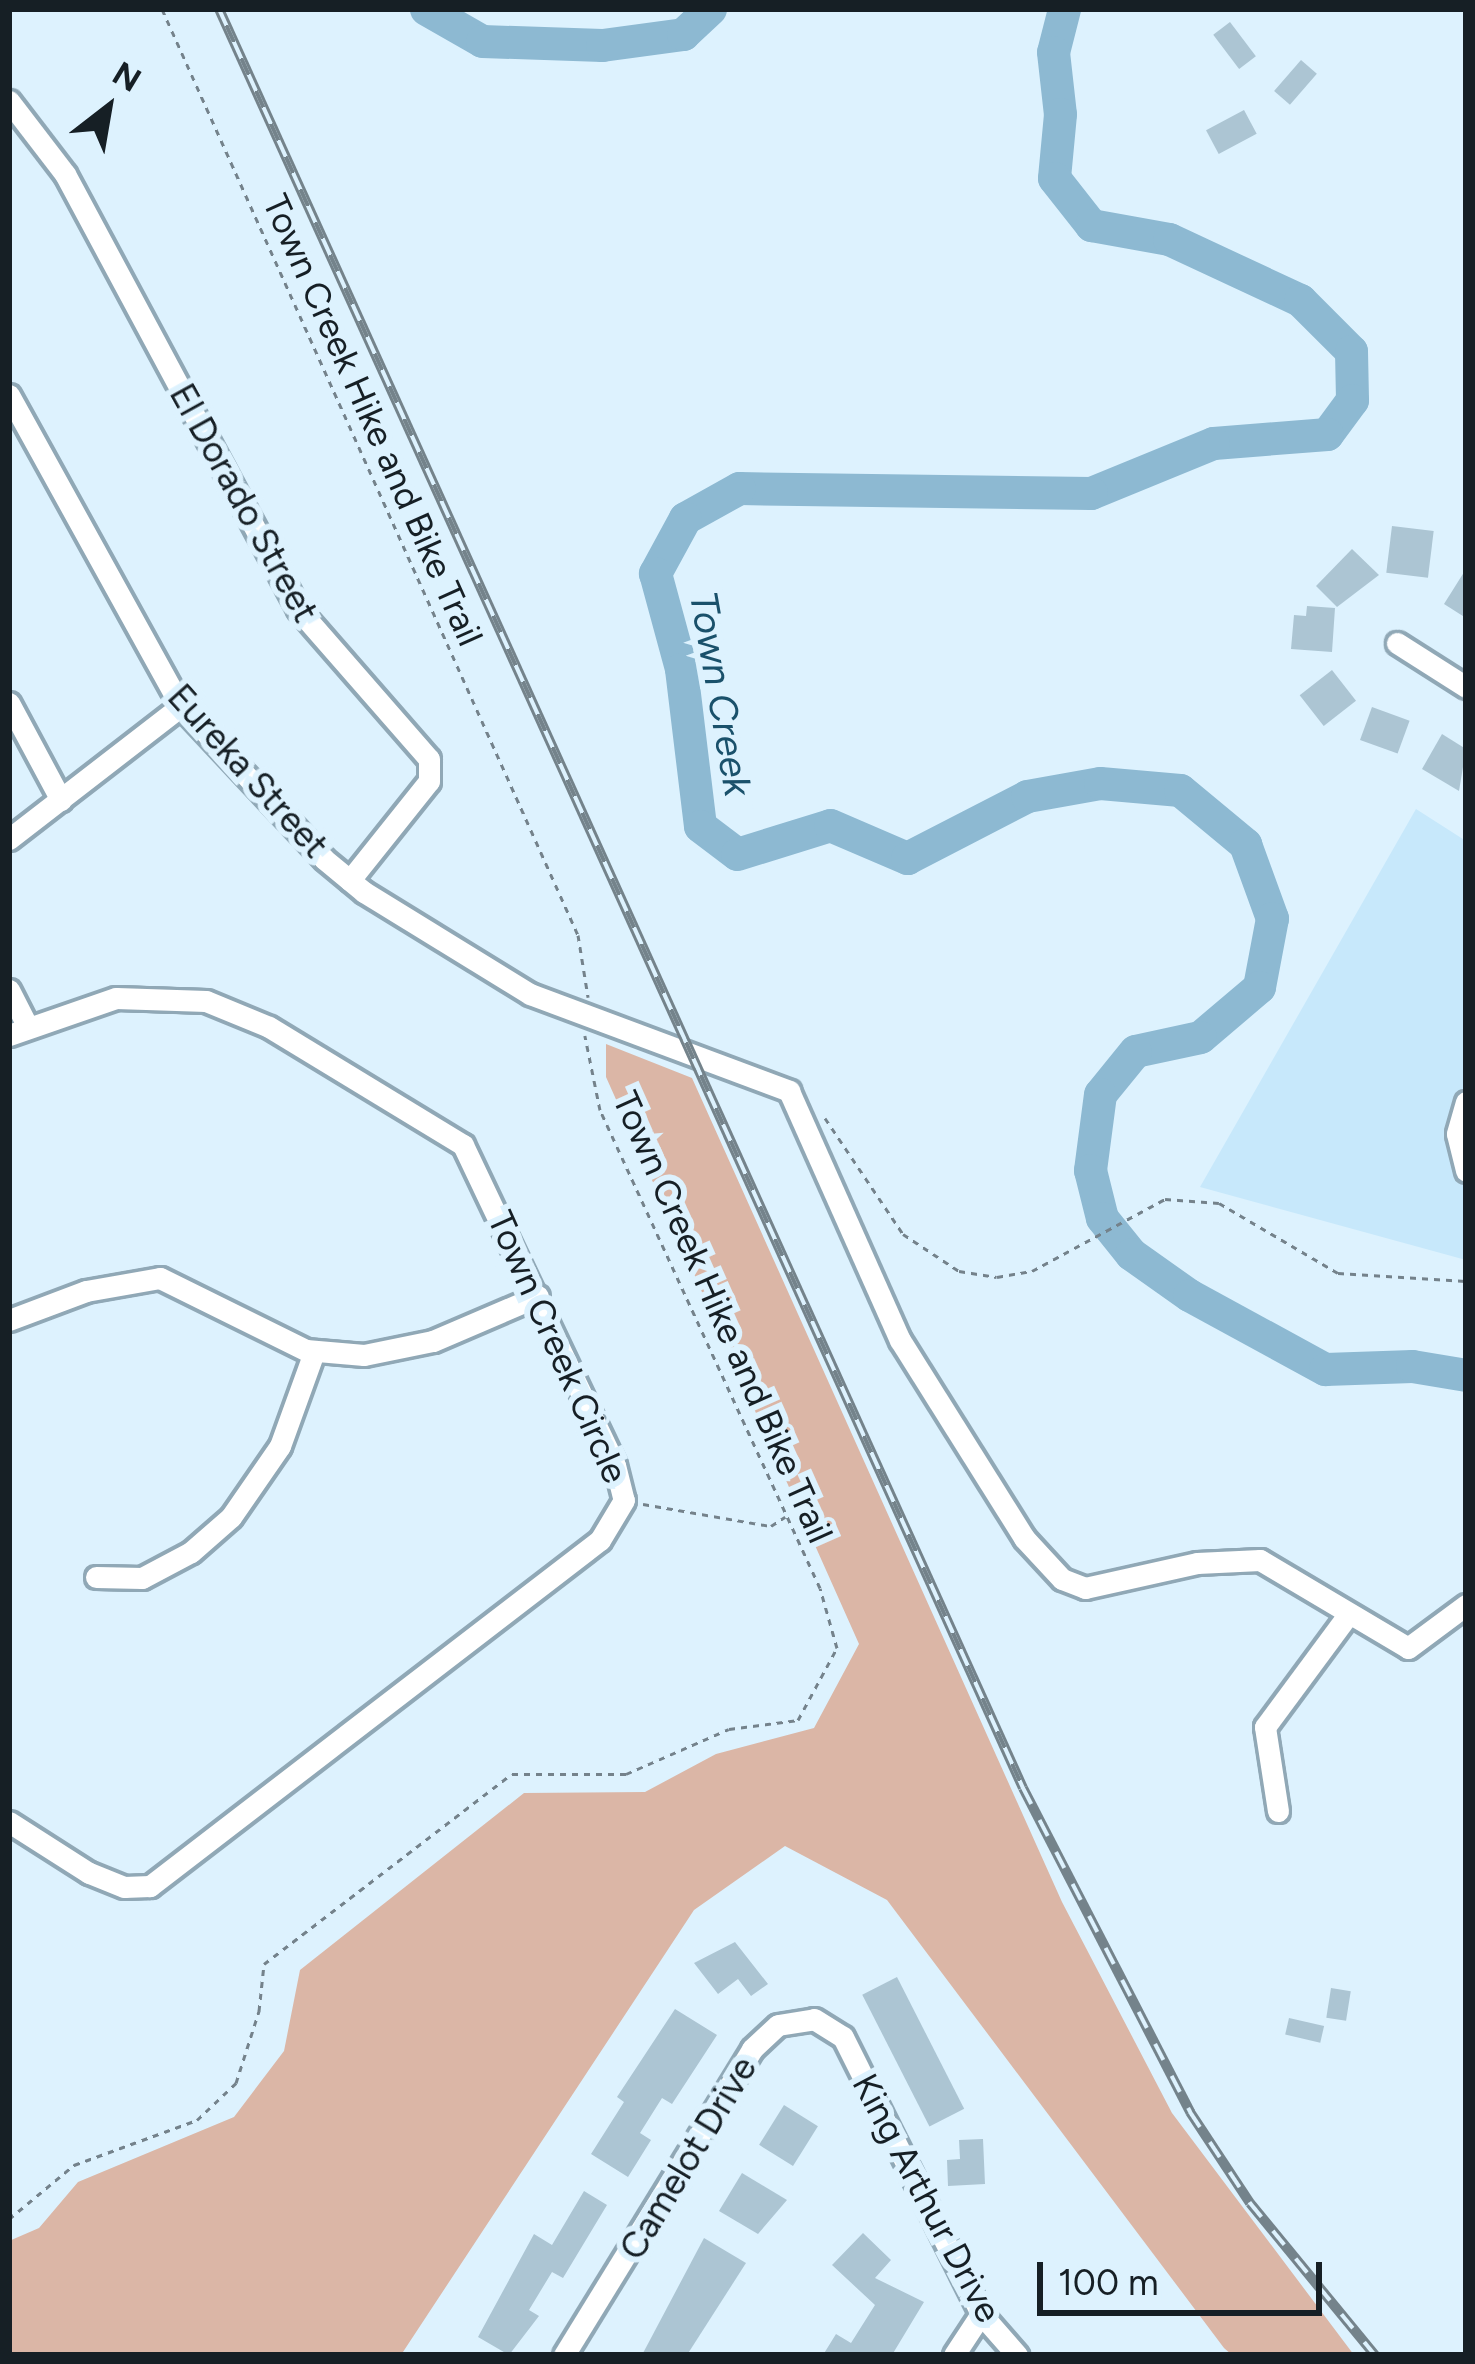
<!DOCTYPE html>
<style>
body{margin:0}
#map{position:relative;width:1475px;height:2364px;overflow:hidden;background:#ddf2fe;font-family:Figtree,sans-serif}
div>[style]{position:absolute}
.built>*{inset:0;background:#c7e8fb}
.green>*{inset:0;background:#dbb6a6}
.river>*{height:33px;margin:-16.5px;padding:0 16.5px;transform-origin:16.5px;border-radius:16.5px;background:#8db9d2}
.building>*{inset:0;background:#acc5d3;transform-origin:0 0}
.path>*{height:3px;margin-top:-1.5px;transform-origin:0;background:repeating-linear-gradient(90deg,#74828b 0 6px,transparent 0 12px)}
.roads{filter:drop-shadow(3px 0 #90a8b6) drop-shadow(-3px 0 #90a8b6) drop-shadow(0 3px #90a8b6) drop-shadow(0 -3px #90a8b6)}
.minor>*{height:21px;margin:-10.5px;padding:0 10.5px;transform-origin:10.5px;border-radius:10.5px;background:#fff}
.rail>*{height:10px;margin-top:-5px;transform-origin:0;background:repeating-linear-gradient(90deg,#ddf2fe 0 18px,#74838b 0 36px);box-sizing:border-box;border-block:3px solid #74838b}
span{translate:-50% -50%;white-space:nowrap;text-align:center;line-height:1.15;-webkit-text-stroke:12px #ddf2fe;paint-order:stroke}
.street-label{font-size:36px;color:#161f25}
.water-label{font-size:39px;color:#1a516b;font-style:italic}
.frame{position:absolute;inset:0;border:12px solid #161f25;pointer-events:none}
.north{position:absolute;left:48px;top:48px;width:120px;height:120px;-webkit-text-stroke:9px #ddf2fe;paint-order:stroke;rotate:31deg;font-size:33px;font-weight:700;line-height:48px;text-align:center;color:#161f25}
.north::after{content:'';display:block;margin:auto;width:42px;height:54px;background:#161f25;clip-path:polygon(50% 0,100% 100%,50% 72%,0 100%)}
.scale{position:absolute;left:1037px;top:2262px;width:285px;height:54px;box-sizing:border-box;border:6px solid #161f25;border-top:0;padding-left:15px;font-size:36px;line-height:42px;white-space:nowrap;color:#161f25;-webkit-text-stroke:9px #ddf2fe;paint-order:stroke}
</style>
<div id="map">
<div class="built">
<div style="clip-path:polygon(1416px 809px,1466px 841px,1466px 1260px,1200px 1187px)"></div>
</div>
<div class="green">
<div style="clip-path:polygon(606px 1044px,692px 1078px,1062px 1902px,1172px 2113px,1354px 2355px,1232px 2355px,1224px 2348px,887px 1900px,785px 1846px,694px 1910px,401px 2355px,9px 2355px,9px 2241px,39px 2228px,78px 2182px,234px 2117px,284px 2051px,300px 1970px,524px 1793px,645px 1792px,716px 1754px,814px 1728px,859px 1644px,606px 1077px)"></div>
</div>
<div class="river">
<div style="left:426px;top:9px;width:64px;rotate:29.7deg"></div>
<div style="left:482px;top:41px;width:120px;rotate:1.9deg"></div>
<div style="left:602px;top:45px;width:82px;rotate:-7.7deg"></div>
<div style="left:683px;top:34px;width:37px;rotate:-43deg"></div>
<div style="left:1064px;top:9px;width:44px;rotate:104.3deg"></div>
<div style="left:1053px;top:52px;width:62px;rotate:83.6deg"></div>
<div style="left:1060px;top:114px;width:64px;rotate:95.4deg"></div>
<div style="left:1054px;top:178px;width:60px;rotate:51.8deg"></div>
<div style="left:1091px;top:225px;width:79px;rotate:10.2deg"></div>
<div style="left:1169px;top:239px;width:145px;rotate:25deg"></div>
<div style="left:1300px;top:300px;width:72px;rotate:45deg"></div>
<div style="left:1351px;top:351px;width:49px;rotate:88.8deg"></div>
<div style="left:1352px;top:400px;width:42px;rotate:126.3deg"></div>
<div style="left:1327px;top:434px;width:114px;rotate:175.5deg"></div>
<div style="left:1213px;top:443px;width:132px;rotate:157.7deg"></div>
<div style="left:1091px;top:493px;width:352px;rotate:-179.2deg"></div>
<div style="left:739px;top:488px;width:62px;rotate:150.9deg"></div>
<div style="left:685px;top:518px;width:63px;rotate:118.6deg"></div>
<div style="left:655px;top:573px;width:99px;rotate:74.8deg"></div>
<div style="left:681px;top:669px;width:158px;rotate:83.1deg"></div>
<div style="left:700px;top:826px;width:46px;rotate:37.1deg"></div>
<div style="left:737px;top:854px;width:97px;rotate:-17.3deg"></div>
<div style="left:830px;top:825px;width:84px;rotate:23.2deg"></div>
<div style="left:907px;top:858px;width:135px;rotate:-27.3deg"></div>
<div style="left:1027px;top:796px;width:74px;rotate:-10.1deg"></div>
<div style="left:1100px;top:783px;width:80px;rotate:5deg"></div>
<div style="left:1180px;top:790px;width:85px;rotate:39.7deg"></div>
<div style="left:1245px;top:844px;width:79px;rotate:70deg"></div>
<div style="left:1272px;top:918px;width:70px;rotate:100.7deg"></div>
<div style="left:1259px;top:987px;width:77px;rotate:139.7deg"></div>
<div style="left:1200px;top:1037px;width:66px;rotate:167.8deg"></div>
<div style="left:1135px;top:1051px;width:55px;rotate:129.1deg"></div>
<div style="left:1100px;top:1094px;width:77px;rotate:97.5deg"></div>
<div style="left:1090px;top:1170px;width:49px;rotate:76deg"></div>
<div style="left:1102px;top:1218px;width:46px;rotate:51.1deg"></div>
<div style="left:1131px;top:1254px;width:71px;rotate:35.3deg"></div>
<div style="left:1189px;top:1295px;width:155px;rotate:28.6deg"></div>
<div style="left:1325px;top:1369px;width:87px;rotate:-2deg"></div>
<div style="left:1412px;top:1366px;width:55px;rotate:9.5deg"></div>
</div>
<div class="building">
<div style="left:1230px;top:22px;width:43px;height:21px;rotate:53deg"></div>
<div style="left:1301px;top:60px;width:21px;height:41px;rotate:41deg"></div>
<div style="left:1244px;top:110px;width:27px;height:43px;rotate:62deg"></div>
<div style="left:1392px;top:526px;width:42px;height:47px;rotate:7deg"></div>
<div style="clip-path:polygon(1352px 549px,1379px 575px,1337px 607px,1316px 586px)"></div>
<div style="clip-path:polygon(1466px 569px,1466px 618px,1444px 604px)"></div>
<div style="clip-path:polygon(1307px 606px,1335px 608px,1332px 652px,1291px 649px,1294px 615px,1306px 616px)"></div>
<div style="left:1332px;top:670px;width:39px;height:41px;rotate:52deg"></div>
<div style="left:1372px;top:707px;width:40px;height:35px;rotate:20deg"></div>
<div style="clip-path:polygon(1442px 734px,1466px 749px,1459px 791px,1422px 769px)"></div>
<div style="clip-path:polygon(735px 1942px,768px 1984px,751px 1996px,738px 1979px,718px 1994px,694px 1963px)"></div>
<div style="left:897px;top:1977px;width:148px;height:39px;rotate:63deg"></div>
<div style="left:1331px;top:1988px;width:20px;height:30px;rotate:9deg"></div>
<div style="clip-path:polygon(675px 2009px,717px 2035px,672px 2104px,662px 2098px,640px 2133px,651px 2140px,628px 2177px,591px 2154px,624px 2102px,617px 2097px)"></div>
<div style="left:1289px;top:2018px;width:36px;height:17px;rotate:13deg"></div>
<div style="left:784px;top:2105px;width:40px;height:47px;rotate:32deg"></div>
<div style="clip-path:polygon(983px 2139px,985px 2184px,948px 2186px,947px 2160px,960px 2159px,959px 2140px)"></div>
<div style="clip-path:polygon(742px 2173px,787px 2200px,758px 2234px,719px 2211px)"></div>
<div style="clip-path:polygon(584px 2191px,607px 2205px,563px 2278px,552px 2272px,529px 2310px,539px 2316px,509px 2355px,478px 2337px,534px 2234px,552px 2245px)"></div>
<div style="clip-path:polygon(863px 2233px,891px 2260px,875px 2278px,924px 2302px,892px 2355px,823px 2355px,836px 2334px,851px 2343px,875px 2305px,832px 2265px)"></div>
<div style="clip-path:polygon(704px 2238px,746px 2263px,687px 2355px,642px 2355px)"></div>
</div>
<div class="path">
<div style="left:162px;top:9px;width:1015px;rotate:65.81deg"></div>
<div style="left:578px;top:935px;width:63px;rotate:80.8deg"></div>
<div style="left:825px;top:1118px;width:140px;rotate:56.1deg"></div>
<div style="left:903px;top:1234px;width:67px;rotate:33.5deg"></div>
<div style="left:959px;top:1271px;width:38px;rotate:9deg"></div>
<div style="left:997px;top:1277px;width:36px;rotate:-10deg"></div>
<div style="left:1032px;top:1271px;width:151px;rotate:-28.4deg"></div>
<div style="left:1165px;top:1199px;width:54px;rotate:4.2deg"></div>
<div style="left:1219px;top:1203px;width:138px;rotate:30.5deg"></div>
<div style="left:1338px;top:1273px;width:128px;rotate:3.6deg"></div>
<div style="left:643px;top:1504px;width:130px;rotate:9.8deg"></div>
<div style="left:771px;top:1526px;width:17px;rotate:-33deg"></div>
<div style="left:9px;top:2219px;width:85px;rotate:-39.7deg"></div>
<div style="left:74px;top:2165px;width:131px;rotate:-20.1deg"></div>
<div style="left:197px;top:2120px;width:54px;rotate:-43.5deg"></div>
<div style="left:236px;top:2083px;width:76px;rotate:-72.3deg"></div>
<div style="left:259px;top:2011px;width:47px;rotate:-83.9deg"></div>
<div style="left:264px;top:1964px;width:312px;rotate:-37.5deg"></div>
<div style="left:512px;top:1774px;width:114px"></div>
<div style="left:626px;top:1774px;width:112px;rotate:-23.6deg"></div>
<div style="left:729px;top:1729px;width:70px;rotate:-7.4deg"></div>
<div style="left:798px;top:1720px;width:82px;rotate:-61.6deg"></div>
<div style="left:837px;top:1648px;width:62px;rotate:-105.8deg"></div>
<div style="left:820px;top:1588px;width:526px;rotate:-114.71deg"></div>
<div style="left:600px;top:1110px;width:76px;rotate:-101.5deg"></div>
</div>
<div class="roads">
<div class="minor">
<div style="left:9px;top:101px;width:92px;rotate:52.5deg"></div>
<div style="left:65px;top:174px;width:493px;rotate:61.8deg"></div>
<div style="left:298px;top:609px;width:199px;rotate:48.9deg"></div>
<div style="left:429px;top:759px;width:22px;rotate:90deg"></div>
<div style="left:429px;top:781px;width:127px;rotate:128.6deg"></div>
<div style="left:9px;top:395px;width:355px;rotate:61.1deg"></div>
<div style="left:181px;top:706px;width:209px;rotate:46.9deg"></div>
<div style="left:324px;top:859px;width:52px;rotate:39.5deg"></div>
<div style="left:364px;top:892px;width:195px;rotate:31.6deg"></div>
<div style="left:530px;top:994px;width:277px;rotate:20.5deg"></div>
<div style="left:789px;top:1091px;width:273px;rotate:66deg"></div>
<div style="left:900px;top:1340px;width:234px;rotate:57.9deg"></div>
<div style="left:1024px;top:1538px;width:56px;rotate:47.2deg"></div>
<div style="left:1062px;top:1579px;width:25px;rotate:21deg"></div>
<div style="left:1085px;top:1588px;width:115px;rotate:-12.6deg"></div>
<div style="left:1197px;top:1563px;width:63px;rotate:-2.7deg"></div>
<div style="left:1260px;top:1560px;width:172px;rotate:30.7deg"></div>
<div style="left:1408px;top:1648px;width:72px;rotate:-36.6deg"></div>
<div style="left:1397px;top:643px;width:82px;rotate:32.5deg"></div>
<div style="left:9px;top:703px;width:110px;rotate:61.8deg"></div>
<div style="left:9px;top:839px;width:217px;rotate:-37.7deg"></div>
<div style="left:9px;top:990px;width:39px;rotate:63deg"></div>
<div style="left:9px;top:1035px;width:113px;rotate:-19.1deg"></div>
<div style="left:116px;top:998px;width:90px;rotate:1.9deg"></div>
<div style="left:206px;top:1001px;width:68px;rotate:22.4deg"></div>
<div style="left:269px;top:1027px;width:227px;rotate:31.3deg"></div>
<div style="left:463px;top:1145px;width:354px;rotate:64.6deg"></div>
<div style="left:615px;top:1465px;width:36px;rotate:76deg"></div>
<div style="left:624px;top:1500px;width:47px;rotate:121deg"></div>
<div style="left:600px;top:1540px;width:568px;rotate:142.44deg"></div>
<div style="left:150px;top:1886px;width:26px;rotate:178deg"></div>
<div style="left:124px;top:1887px;width:38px;rotate:-158deg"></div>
<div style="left:89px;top:1873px;width:95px;rotate:-147.5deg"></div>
<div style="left:1466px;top:1102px;width:33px;rotate:106deg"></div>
<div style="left:1457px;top:1134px;width:38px;rotate:76deg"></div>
<div style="left:9px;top:1320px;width:82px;rotate:-20.6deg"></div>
<div style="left:86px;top:1291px;width:75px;rotate:-10deg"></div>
<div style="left:160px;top:1278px;width:163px;rotate:26.3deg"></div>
<div style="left:306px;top:1350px;width:58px;rotate:4.9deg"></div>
<div style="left:364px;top:1355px;width:70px;rotate:-11.5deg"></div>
<div style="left:433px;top:1341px;width:114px;rotate:-23.2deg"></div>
<div style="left:96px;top:1577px;width:46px;rotate:1.2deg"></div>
<div style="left:142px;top:1578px;width:55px;rotate:-28deg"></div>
<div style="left:191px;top:1552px;width:53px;rotate:-41.2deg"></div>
<div style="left:231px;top:1517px;width:86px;rotate:-55.4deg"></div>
<div style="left:280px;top:1446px;width:100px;rotate:-70.1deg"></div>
<div style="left:1278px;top:1811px;width:85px;rotate:-98.8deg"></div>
<div style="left:1265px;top:1727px;width:138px;rotate:-53.5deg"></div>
<div style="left:564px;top:2355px;width:359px;rotate:-58.4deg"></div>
<div style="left:752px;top:2049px;width:35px;rotate:-43deg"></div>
<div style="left:778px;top:2025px;width:36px;rotate:-9deg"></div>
<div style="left:814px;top:2019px;width:34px;rotate:32deg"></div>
<div style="left:843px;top:2037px;width:309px;rotate:63.5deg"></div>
<div style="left:981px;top:2314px;width:55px;rotate:48.7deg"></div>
<div style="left:954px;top:2355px;width:49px;rotate:-56.6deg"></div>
</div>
</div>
<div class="rail">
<div style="left:219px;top:9px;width:1952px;rotate:65.68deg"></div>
<div style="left:1023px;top:1788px;width:365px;rotate:62.7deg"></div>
<div style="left:1190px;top:2112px;width:109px;rotate:56.6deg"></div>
<div style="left:1250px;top:2203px;width:197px;rotate:50.6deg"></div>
</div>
<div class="street-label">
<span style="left:373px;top:420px;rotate:66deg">Town Creek Hike and Bike Trail</span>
<span style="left:244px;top:503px;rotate:61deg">El Dorado Street</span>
<span style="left:248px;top:771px;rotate:48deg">Eureka Street</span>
<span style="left:723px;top:1317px;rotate:66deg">Town Creek Hike and Bike Trail</span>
<span style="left:558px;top:1347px;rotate:66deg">Town Creek Circle</span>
<span style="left:688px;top:2158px;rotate:-59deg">Camelot Drive</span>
<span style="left:927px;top:2198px;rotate:62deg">King Arthur Drive</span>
</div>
<div class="water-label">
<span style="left:720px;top:694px;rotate:80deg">Town Creek</span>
</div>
<div class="frame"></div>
<div class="north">N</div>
<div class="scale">100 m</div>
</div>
